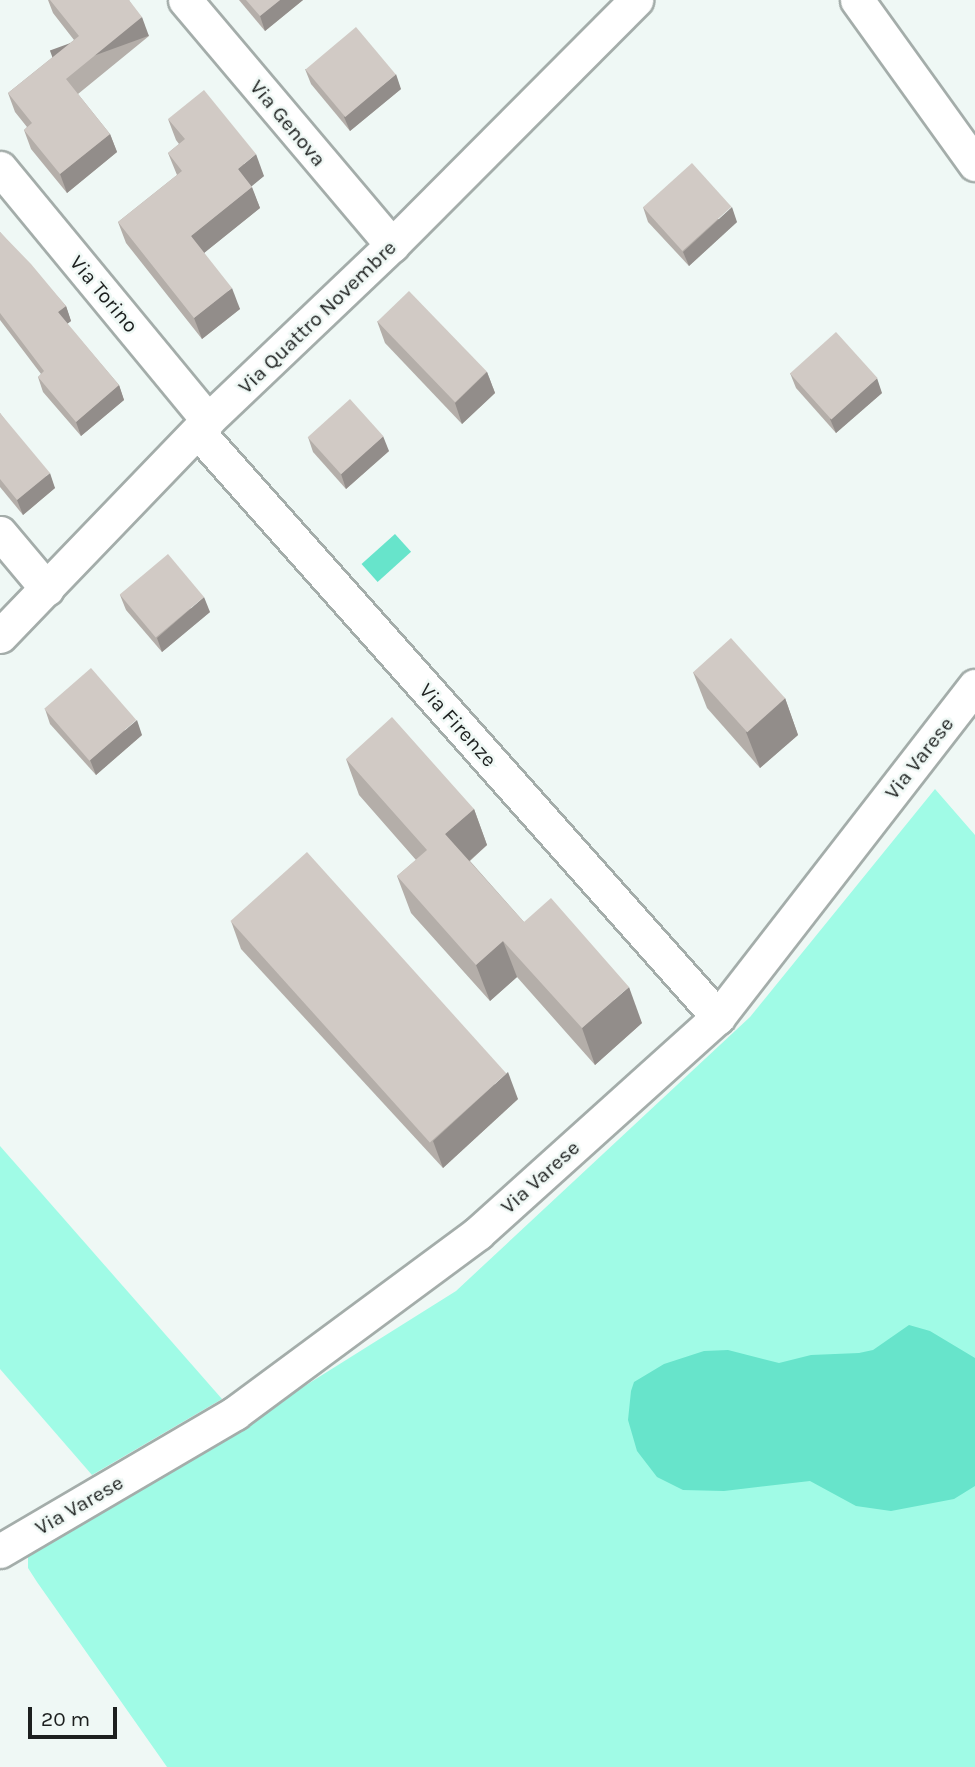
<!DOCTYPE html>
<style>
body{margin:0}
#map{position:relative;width:975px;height:1767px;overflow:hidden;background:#eff8f5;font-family:Karla,sans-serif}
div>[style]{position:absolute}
.green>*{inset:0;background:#a0fbe6}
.water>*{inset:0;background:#67e4cb;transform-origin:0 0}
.roads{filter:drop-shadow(2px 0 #a4adaa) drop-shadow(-2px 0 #a4adaa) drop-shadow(0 2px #a4adaa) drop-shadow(0 -2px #a4adaa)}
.minor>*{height:33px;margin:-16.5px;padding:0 16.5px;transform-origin:16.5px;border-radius:16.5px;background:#fff}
.wall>*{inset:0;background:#b4aea9}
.shaded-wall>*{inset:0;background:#928d8a;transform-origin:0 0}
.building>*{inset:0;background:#d1cac5;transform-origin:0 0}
span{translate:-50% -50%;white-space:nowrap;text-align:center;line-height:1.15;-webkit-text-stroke:5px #eff8f5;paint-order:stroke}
.street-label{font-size:21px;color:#1c1f1e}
.scale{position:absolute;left:28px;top:1707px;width:89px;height:32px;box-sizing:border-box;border:4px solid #1c1f1e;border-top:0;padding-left:9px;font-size:21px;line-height:24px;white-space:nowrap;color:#1c1f1e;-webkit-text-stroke:5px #eff8f5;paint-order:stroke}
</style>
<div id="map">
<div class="green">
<div style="clip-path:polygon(935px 789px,975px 835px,975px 1767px,167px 1767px,37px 1582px,28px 1568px,28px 1556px,38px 1545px,155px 1480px,456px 1291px,750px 1017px)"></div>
<div style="clip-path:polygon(0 1146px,222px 1399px,92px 1475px,0 1369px)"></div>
</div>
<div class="water">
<div style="left:395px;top:534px;width:24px;height:45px;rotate:48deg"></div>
<div style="clip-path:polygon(909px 1325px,930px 1331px,975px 1358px,975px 1486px,954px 1499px,891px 1511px,856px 1506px,810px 1481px,724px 1491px,683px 1490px,657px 1477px,637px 1451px,628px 1420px,631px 1391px,634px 1382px,664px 1364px,704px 1351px,728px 1350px,779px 1363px,811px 1355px,859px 1353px,873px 1350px)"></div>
</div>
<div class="roads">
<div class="minor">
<div style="left:185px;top:0;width:321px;rotate:49.8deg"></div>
<div style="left:857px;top:0;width:202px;rotate:54.3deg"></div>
<div style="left:0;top:168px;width:327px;rotate:50.5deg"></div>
<div style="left:198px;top:432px;width:783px;rotate:48.37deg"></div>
<div style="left:0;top:533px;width:73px;rotate:50deg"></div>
<div style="left:0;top:636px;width:300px;rotate:-46.1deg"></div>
<div style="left:208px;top:420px;width:254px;rotate:-43.6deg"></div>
<div style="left:392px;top:245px;width:346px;rotate:-45.1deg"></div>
<div style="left:0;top:1551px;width:273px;rotate:-30.4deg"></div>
<div style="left:235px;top:1413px;width:302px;rotate:-36.5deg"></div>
<div style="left:478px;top:1233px;width:323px;rotate:-42deg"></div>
<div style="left:718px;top:1017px;width:419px;rotate:-52.2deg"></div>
</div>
</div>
<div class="wall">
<div style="clip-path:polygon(48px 0,129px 0,149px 36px,78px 94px,110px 134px,117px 152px,67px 193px,31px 149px,24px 130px,27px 127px,15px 112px,8px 93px,74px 40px,53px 13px)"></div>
<div style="clip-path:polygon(239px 0,303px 0,265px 31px)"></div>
<div style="clip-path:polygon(305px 69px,401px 89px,350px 131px,311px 84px)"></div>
<div style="clip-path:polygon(168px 119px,264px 176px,251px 186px,260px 208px,204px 253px,240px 309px,202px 339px,126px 243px,118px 222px,177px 175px,168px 153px,179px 144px,176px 140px)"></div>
<div style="clip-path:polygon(643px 207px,737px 222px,689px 266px,648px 222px)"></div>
<div style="clip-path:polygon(0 232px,66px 306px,71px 321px,67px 324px,119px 385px,124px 400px,81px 436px,43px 392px,38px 377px,41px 374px,0 320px)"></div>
<div style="clip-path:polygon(377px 321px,487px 372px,495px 393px,462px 424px,385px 343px)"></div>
<div style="clip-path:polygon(790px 373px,882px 393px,836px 433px,796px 388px)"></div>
<div style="clip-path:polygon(0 413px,55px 488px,23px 515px,0 487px)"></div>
<div style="clip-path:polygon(308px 437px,389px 451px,346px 489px,313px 452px)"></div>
<div style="clip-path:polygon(120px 595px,210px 612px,162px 652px,126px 610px)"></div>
<div style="clip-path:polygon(693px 672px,785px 698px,798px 735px,760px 768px,707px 708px)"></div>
<div style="clip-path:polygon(45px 709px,142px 735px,96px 775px,50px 724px)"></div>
<div style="clip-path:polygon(346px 759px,474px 809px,487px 845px,470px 861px,524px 922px,642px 1023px,595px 1065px,517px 977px,490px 1001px,411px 913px,397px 876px,416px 860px,359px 795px)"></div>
<div style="clip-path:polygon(231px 921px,518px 1099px,443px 1168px,241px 949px)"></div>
</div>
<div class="shaded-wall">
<div style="clip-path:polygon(280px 0,303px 0,265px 31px,260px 16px)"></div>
<div style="left:142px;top:17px;width:20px;height:98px;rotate:70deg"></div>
<div style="clip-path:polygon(396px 74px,401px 89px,350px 131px,344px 117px)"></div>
<div style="clip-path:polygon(110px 134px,117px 152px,67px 193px,60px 174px)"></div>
<div style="clip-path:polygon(256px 154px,264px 176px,246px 191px,238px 169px)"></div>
<div style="clip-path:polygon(252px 187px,260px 208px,199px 257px,191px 236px)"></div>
<div style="clip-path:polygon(732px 207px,737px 222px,689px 266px,683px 252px)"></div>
<div style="clip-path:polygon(232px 288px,240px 309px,202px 339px,194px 318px)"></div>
<div style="clip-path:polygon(66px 306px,71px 321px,63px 327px,58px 312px)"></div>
<div style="clip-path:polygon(487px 372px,495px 393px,462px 424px,455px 403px)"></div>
<div style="clip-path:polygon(877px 378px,882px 393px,836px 433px,830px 419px)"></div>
<div style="clip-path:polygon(119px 385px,124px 400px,81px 436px,76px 422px)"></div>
<div style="clip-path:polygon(383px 436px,389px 451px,346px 489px,341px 474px)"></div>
<div style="clip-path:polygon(50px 473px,55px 488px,23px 515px,17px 500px)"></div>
<div style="clip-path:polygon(204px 597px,210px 612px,162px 652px,157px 638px)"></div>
<div style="clip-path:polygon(785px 698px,798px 735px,760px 768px,746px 732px)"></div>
<div style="clip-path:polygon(137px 720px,142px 735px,96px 775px,90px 760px)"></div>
<div style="clip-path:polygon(474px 809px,487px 845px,459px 870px,445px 834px)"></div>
<div style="clip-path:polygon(503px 941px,517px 977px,490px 1001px,476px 965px)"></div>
<div style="clip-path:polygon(629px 987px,642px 1023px,595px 1065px,582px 1028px)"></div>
<div style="clip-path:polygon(508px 1072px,518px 1099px,443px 1168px,433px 1141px)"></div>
</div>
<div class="building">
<div style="clip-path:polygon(50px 0,129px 0,142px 17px,66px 79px,110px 134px,60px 174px,24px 130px,32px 123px,8px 93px,79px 36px)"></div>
<div style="clip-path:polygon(246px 0,280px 0,260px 16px)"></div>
<div style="left:356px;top:27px;width:62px;height:66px;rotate:50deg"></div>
<div style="clip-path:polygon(204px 90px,256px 154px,238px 169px,252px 187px,191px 236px,232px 288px,194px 318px,118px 222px,182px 171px,168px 153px,185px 139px,168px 119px)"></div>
<div style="left:692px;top:163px;width:59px;height:66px;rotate:48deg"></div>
<div style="clip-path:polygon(0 232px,31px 264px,66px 306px,58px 312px,119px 385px,76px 422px,38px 377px,44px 371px,0 313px)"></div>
<div style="left:409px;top:291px;width:112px;height:44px;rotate:46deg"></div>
<div style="left:836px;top:332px;width:62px;height:62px;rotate:48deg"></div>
<div style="left:350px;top:399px;width:50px;height:57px;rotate:48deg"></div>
<div style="clip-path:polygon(0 413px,50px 473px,17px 500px,0 479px)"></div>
<div style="left:168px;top:554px;width:56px;height:63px;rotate:50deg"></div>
<div style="left:731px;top:638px;width:81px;height:51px;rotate:48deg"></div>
<div style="left:91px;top:668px;width:69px;height:62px;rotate:49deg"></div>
<div style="clip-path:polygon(392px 717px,474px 809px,445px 834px,524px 922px,551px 898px,629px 987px,582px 1028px,503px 941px,476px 965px,397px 876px,427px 850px,346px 759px)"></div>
<div style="left:307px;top:852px;width:298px;height:103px;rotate:48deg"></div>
</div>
<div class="street-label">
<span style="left:288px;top:123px;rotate:50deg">Via Genova</span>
<span style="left:104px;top:294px;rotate:50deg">Via Torino</span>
<span style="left:317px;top:317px;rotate:-44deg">Via Quattro Novembre</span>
<span style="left:458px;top:725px;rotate:48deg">Via Firenze</span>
<span style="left:919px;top:758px;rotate:-52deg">Via Varese</span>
<span style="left:540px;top:1177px;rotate:-42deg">Via Varese</span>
<span style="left:79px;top:1505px;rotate:-30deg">Via Varese</span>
</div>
<div class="scale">20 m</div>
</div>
